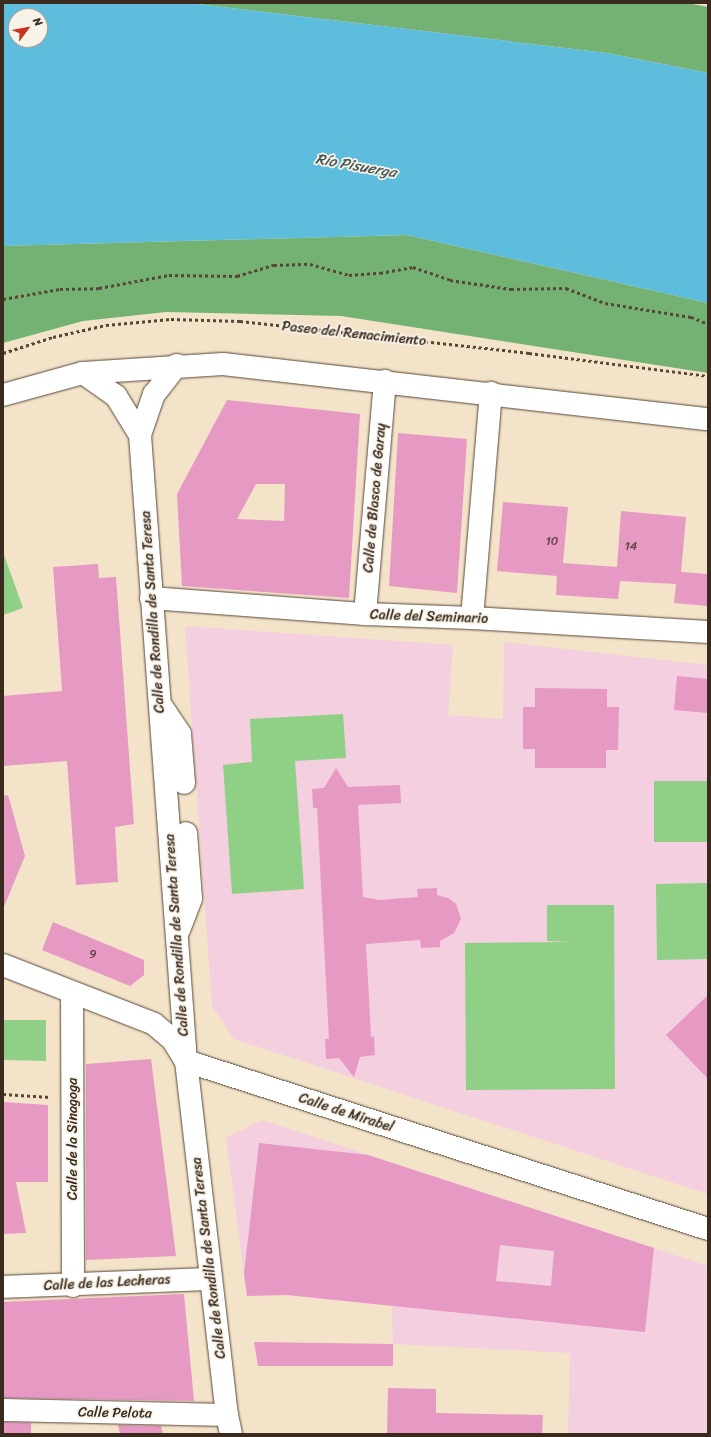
<!DOCTYPE html>
<meta charset="utf-8">
<style>
body{margin:0}
#map{position:relative;width:711px;height:1437px;overflow:hidden;background:#f3e3c9;font-family:Sriracha,sans-serif}
div>[style]{position:absolute}
[style*='--x']{left:calc(var(--x)*1px);top:calc(var(--y)*1px);width:calc(var(--w)*1px);rotate:calc(var(--a)*1deg)}
.built>*{inset:0;background:#f3cfdf}
.green>*{inset:0;background:#8fcf86}
.forest>*{inset:0;background:#73b273}
.water>*{inset:0;background:#5ebcdc}
.building>*{inset:0;background:#e699c3}
.path>*{height:2.5px;margin-top:-1.25px;transform-origin:0;background:repeating-linear-gradient(90deg,#574638 0 3px,transparent 0 6px)}
.roads{filter:drop-shadow(0 0 1px #574638) drop-shadow(0 0 1px #574638)}
.minor>*{height:22px;margin:-11px;padding:0 11px;transform-origin:11px;border-radius:11px;background:#fff}
.major>*{height:22px;margin:-11px;padding:0 11px;transform-origin:11px;border-radius:11px;background:#fff}
span{translate:-50% -50%;white-space:nowrap;text-align:center;line-height:1.15;-webkit-text-stroke:3.5px #f7f3e8;paint-order:stroke}
.number-label{font-size:12px;color:#664647}
.number-label span{-webkit-text-stroke-width:0}
.street-label{font-size:14px;color:#3b2a1e}
.water-label{font-size:15px;color:#465657;font-style:italic}
.frame{position:absolute;inset:0;border:4px solid #3b2a1e;pointer-events:none}
.north{position:absolute;left:8px;top:8px;width:40px;height:40px;box-sizing:border-box;background:#f7f3e8;border:1px solid #aca397;border-radius:50%;rotate:58deg;font-size:11px;font-weight:700;line-height:16px;text-align:center;color:#3b2a1e}
.north::after{content:'';display:block;margin:auto;width:14px;height:18px;background:#c8321e;clip-path:polygon(50% 0,100% 100%,50% 72%,0 100%)}
</style>
<div id="map">
<div class="built">
<i style="clip-path:polygon(185px 626px,453px 645px,448px 715px,503px 719px,504px 642px,708px 665px,708px 1194px,234px 1039px,212px 1006px)"></i>
<i style="clip-path:polygon(262px 1120px,708px 1266px,708px 1434px,568px 1434px,570px 1353px,393px 1344px,392px 1306px,287px 1295px,247px 1296px,226px 1138px)"></i>
</div>
<div class="green">
<i style="clip-path:polygon(3px 552px,23px 608px,3px 615px)"></i>
<i style="clip-path:polygon(343px 714px,346px 758px,295px 761px,304px 889px,232px 894px,223px 765px,252px 762px,250px 719px)"></i>
<i style="clip-path:polygon(654px 781px,708px 781px,708px 842px,654px 842px)"></i>
<i style="clip-path:polygon(708px 883px,708px 959px,657px 960px,656px 884px)"></i>
<i style="clip-path:polygon(547px 905px,614px 905px,615px 1089px,466px 1090px,465px 943px,574px 942px,547px 941px)"></i>
<i style="clip-path:polygon(3px 1020px,46px 1020px,46px 1061px,3px 1060px)"></i>
</div>
<div class="forest">
<i style="clip-path:polygon(190px 3px,687px 3px,708px 7px,708px 73px,607px 53px)"></i>
<i style="clip-path:polygon(407px 235px,708px 303px,708px 373px,341px 316px,166px 312px,83px 321px,3px 343px,3px 246px)"></i>
</div>
<div class="water">
<i style="clip-path:polygon(evenodd,3px 3px,190px 3px,607px 53px,708px 73px,708px 303px,407px 235px,3px 246px,3px 3px,16px 16px,40px 16px,40px 40px,16px 40px,16px 16px)"></i>
</div>
<div class="building">
<i style="clip-path:polygon(evenodd,227px 400px,360px 414px,349px 598px,182px 586px,177px 494px,227px 400px,256px 484px,285px 484px,284px 521px,237px 519px,256px 484px)"></i>
<i style="clip-path:polygon(398px 433px,467px 439px,457px 593px,389px 586px)"></i>
<i style="clip-path:polygon(503px 502px,568px 507px,563px 563px,617px 567px,621px 511px,686px 517px,681px 572px,708px 574px,708px 606px,674px 603px,676px 584px,620px 581px,618px 599px,556px 595px,557px 576px,497px 571px)"></i>
<i style="clip-path:polygon(98px 564px,99px 578px,116px 577px,134px 824px,115px 827px,118px 882px,76px 885px,67px 761px,3px 766px,3px 696px,62px 691px,53px 567px)"></i>
<i style="clip-path:polygon(677px 676px,708px 679px,708px 713px,674px 710px)"></i>
<i style="clip-path:polygon(535px 688px,607px 689px,607px 707px,619px 707px,618px 750px,606px 750px,606px 768px,535px 768px,535px 749px,523px 749px,523px 707px,535px 707px)"></i>
<i style="clip-path:polygon(336px 768px,348px 787px,400px 785px,401px 803px,358px 805px,363px 897px,379px 900px,418px 897px,417px 889px,437px 888px,437px 895px,448px 898px,456px 904px,461px 919px,454px 933px,440px 941px,440px 947px,421px 948px,420px 940px,366px 944px,371px 1037px,374px 1036px,375px 1055px,360px 1057px,354px 1077px,339px 1058px,326px 1059px,325px 1039px,329px 1039px,317px 808px,313px 808px,312px 789px,324px 788px)"></i>
<i style="clip-path:polygon(8px 795px,25px 856px,3px 909px,3px 796px)"></i>
<i style="clip-path:polygon(53px 922px,144px 960px,144px 975px,130px 986px,42px 950px)"></i>
<i style="clip-path:polygon(708px 995px,708px 1079px,666px 1035px)"></i>
<i style="clip-path:polygon(151px 1059px,176px 1256px,86px 1260px,86px 1064px)"></i>
<i style="clip-path:polygon(3px 1102px,48px 1105px,48px 1182px,16px 1182px,26px 1233px,3px 1234px)"></i>
<i style="clip-path:polygon(evenodd,259px 1143px,368px 1155px,654px 1248px,645px 1332px,287px 1295px,247px 1296px,244px 1274px,259px 1143px,500px 1245px,554px 1251px,551px 1286px,496px 1281px,500px 1245px)"></i>
<i style="clip-path:polygon(184px 1294px,194px 1401px,3px 1398px,3px 1302px)"></i>
<i style="clip-path:polygon(254px 1342px,393px 1344px,393px 1366px,258px 1366px)"></i>
<i style="clip-path:polygon(388px 1388px,436px 1389px,436px 1413px,543px 1415px,542px 1434px,387px 1434px)"></i>
<i style="clip-path:polygon(3px 1422px,31px 1423px,31px 1434px,3px 1434px)"></i>
<i style="clip-path:polygon(118px 1425px,161px 1426px,163px 1434px,120px 1434px)"></i>
</div>
<div class="path">
<i style="--x:3;--y:299;--w:58;--a:-10"></i>
<i style="--x:60;--y:289;--w:39;--a:-1"></i>
<i style="--x:99;--y:288;--w:71;--a:-10.5"></i>
<i style="--x:169;--y:275;--w:68;--a:0.8"></i>
<i style="--x:237;--y:276;--w:39;--a:-17"></i>
<i style="--x:274;--y:265;--w:36;--a:-2"></i>
<i style="--x:310;--y:264;--w:41;--a:15.8"></i>
<i style="--x:349;--y:275;--w:31;--a:-4"></i>
<i style="--x:380;--y:273;--w:34;--a:-10"></i>
<i style="--x:413;--y:267;--w:39;--a:19"></i>
<i style="--x:450;--y:280;--w:62;--a:8.4"></i>
<i style="--x:511;--y:289;--w:55;--a:-1"></i>
<i style="--x:566;--y:288;--w:42;--a:21"></i>
<i style="--x:605;--y:303;--w:87;--a:9.2"></i>
<i style="--x:691;--y:317;--w:18;--a:22"></i>
<i style="--x:3;--y:353;--w:52;--a:-17.7"></i>
<i style="--x:53;--y:337;--w:54;--a:-12.8"></i>
<i style="--x:106;--y:325;--w:65;--a:-5.3"></i>
<i style="--x:171;--y:319;--w:69;--a:1.7"></i>
<i style="--x:240;--y:321;--w:291;--a:6.3"></i>
<i style="--x:529;--y:353;--w:180;--a:7.3"></i>
<i style="--x:3;--y:1094;--w:47;--a:3.7"></i>
</div>
<div class="roads">
<div class="minor">
<i style="--x:177;--y:365;--w:37;--a:128"></i>
<i style="--x:154;--y:394;--w:43;--a:108.9"></i>
<i style="--x:140;--y:435;--w:628;--a:85.8"></i>
<i style="--x:186;--y:1061;--w:548;--a:17.84"></i>
<i style="--x:83;--y:373;--w:40;--a:34.9"></i>
<i style="--x:116;--y:396;--w:46;--a:58.4"></i>
<i style="--x:3;--y:395;--w:83;--a:-15.4"></i>
<i style="--x:83;--y:373;--w:140;--a:-3.7"></i>
<i style="--x:223;--y:364;--w:488;--a:6.5"></i>
<i style="--x:151;--y:598;--w:215;--a:4.3"></i>
<i style="--x:365;--y:614;--w:107;--a:2.1"></i>
<i style="--x:472;--y:618;--w:236;--a:3.4"></i>
<i style="--x:365;--y:614;--w:234;--a:-85.1"></i>
<i style="--x:472;--y:618;--w:226;--a:-85.2"></i>
<i style="--x:160;--y:704;--w:36;--a:56"></i>
<i style="--x:180;--y:734;--w:49;--a:85.3"></i>
<i style="--x:179;--y:930;--w:34;--a:-69"></i>
<i style="--x:191;--y:898;--w:65;--a:-94.4"></i>
<i style="--x:72;--y:993;--w:293;--a:89.8"></i>
<i style="--x:3;--y:1287;--w:208;--a:-2.2"></i>
<i style="--x:3;--y:1410;--w:224;--a:1.3"></i>
</div>
<div class="major">
<i style="--x:3;--y:965;--w:162;--a:21.3"></i>
<i style="--x:154;--y:1024;--w:23;--a:40"></i>
<i style="--x:172;--y:1039;--w:26;--a:58"></i>
<i style="--x:186;--y:1061;--w:356;--a:83.4"></i>
<i style="--x:227;--y:1415;--w:19;--a:78"></i>
</div>
</div>
<div class="number-label">
<span style="left:552px;top:542px">10</span>
<span style="left:631px;top:547px">14</span>
<span style="left:93px;top:955px">9</span>
</div>
<div class="street-label">
<span style="left:354px;top:334px;rotate:6deg">Paseo del Renacimiento</span>
<span style="left:375px;top:498px;rotate:-85deg">Calle de Blasco de Garay</span>
<span style="left:153px;top:612px;rotate:-94deg">Calle de Rondilla de Santa Teresa</span>
<span style="left:429px;top:617px;rotate:2deg">Calle del Seminario</span>
<span style="left:177px;top:935px;rotate:-94deg">Calle de Rondilla de Santa Teresa</span>
<span style="left:346px;top:1113px;rotate:18deg">Calle de Mirabel</span>
<span style="left:73px;top:1139px;rotate:-90deg">Calle de la Sinagoga</span>
<span style="left:209px;top:1258px;rotate:-97deg">Calle de Rondilla de Santa Teresa</span>
<span style="left:107px;top:1283px;rotate:-3deg">Calle de las Lecheras</span>
<span style="left:115px;top:1413px;rotate:1deg">Calle Pelota</span>
</div>
<div class="water-label">
<span style="left:356px;top:166px;rotate:10deg">Río Pisuerga</span>
</div>
<div class="frame"></div>
<div class="north">N</div>
</div>
